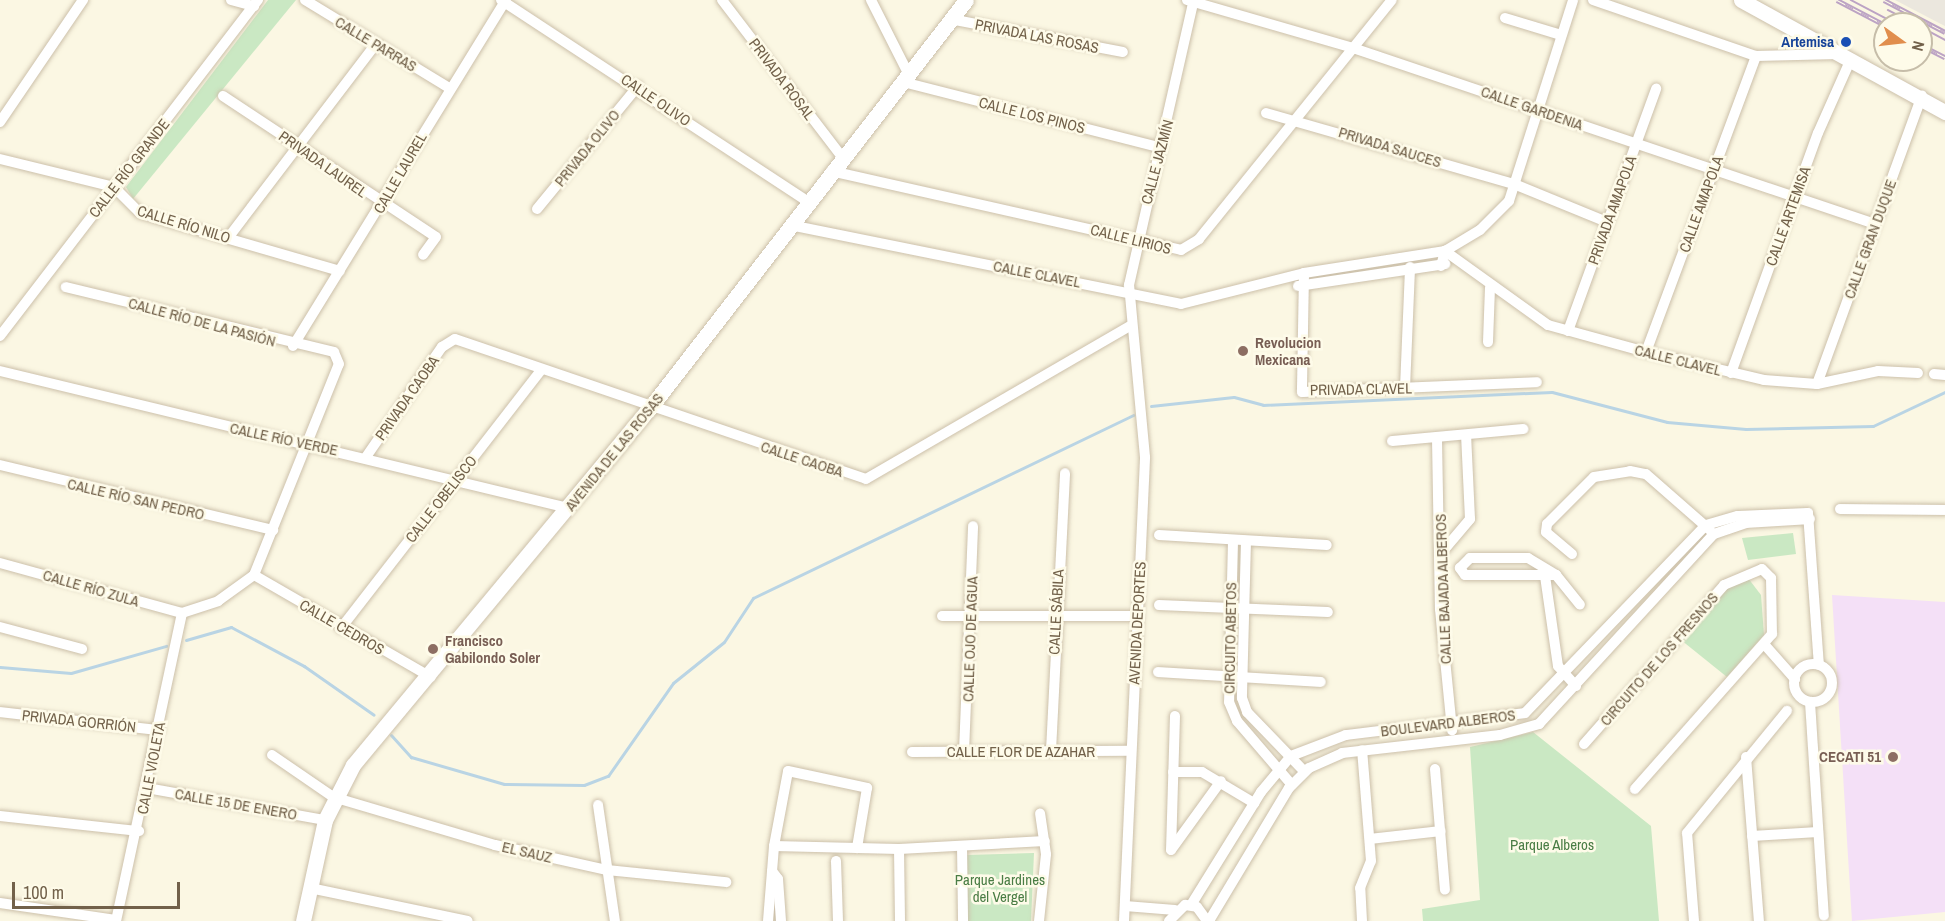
<!DOCTYPE html>
<meta charset="utf-8">
<style>
body{margin:0}
#map{position:relative;width:1945px;height:921px;overflow:hidden;background:#fbf7e3;font-family:"Archivo Narrow",sans-serif}
div>[style]{position:absolute}
[style*='--x']{left:calc(var(--x)*1px);top:calc(var(--y)*1px);width:calc(var(--w)*1px);rotate:calc(var(--a)*1deg)}
.industrial>*{inset:0;background:#ebe7de}
.education>*{inset:0;background:#f4e0f7}
.green>*{inset:0;background:#cae8c3}
.stream>*{height:3px;margin:-1.5px;padding:0 1.5px;transform-origin:1.5px;border-radius:1.5px;background:#b9d4e4}
.roads{filter:drop-shadow(0 0 2px #ccc0aa) drop-shadow(0 0 2px #ccc0aa)}
.street>*{height:10px;margin:-5px;padding:0 5px;transform-origin:5px;border-radius:5px;background:#fff}
.street>.ring{margin:-5px;padding:0;box-sizing:content-box;background:none;border:10px solid #fff;border-radius:50%}
.secondary>*{height:15px;margin:-7.5px;padding:0 7.5px;transform-origin:7.5px;border-radius:7.5px;background:#fff}
.tram>*{height:1.5px;margin:-0.75px;padding:0 0.75px;transform-origin:0.75px;border-radius:0.75px;background:#bca3c4}
.rail>*{height:5px;margin-top:-2.5px;transform-origin:0;background:repeating-linear-gradient(90deg,#fefbe9 0 9px,#bca3c4 0 18px);box-sizing:border-box;border-block:2px solid #bca3c4}
.dots>*{width:16px;height:16px;translate:-50% -50%;box-sizing:border-box;border:3px solid #fefbe9;border-radius:50%}
span{translate:-50% -50%;white-space:nowrap;text-align:center;line-height:1.15;-webkit-text-stroke:5px #fefbe9;paint-order:stroke}
.street-label{font-size:15px;color:#72614a}
.transit-label{font-size:15px;color:#164399;font-weight:700}
.right{translate:-100% -50%;text-align:right}
.education-label{font-size:15px;color:#785e54;font-weight:700}
.left{translate:0 -50%;text-align:left}
.park-label{font-size:15px;color:#4a7d45}
.north{position:absolute;left:1873px;top:12px;width:60px;height:60px;box-sizing:border-box;background:#fefbe9;border:2px solid #c6bda9;border-radius:50%;rotate:105deg;font-size:16px;font-weight:700;line-height:24px;text-align:center;color:#72614a}
.north::after{content:'';display:block;margin:auto;width:21px;height:27px;background:#e18e4d;clip-path:polygon(50% 0,100% 100%,50% 72%,0 100%)}
.scale{position:absolute;left:12px;top:882px;width:168px;height:27px;box-sizing:border-box;border:3px solid #72614a;border-top:0;padding-left:8px;font-size:18px;line-height:21px;white-space:nowrap;color:#72614a;-webkit-text-stroke:4px #fefbe9;paint-order:stroke}
</style>
<div id="map">
<div class="industrial">
<i style="clip-path:polygon(1895px 0,1945px 0,1945px 26px,1939px 23px)"></i>
</div>
<div class="education">
<i style="clip-path:polygon(1832px 595px,1945px 602px,1945px 912px,1852px 921px)"></i>
</div>
<div class="green">
<i style="clip-path:polygon(268px 0,296px 0,133px 199px,126px 187px)"></i>
<i style="clip-path:polygon(1793px 533px,1796px 554px,1748px 560px,1742px 538px)"></i>
<i style="clip-path:polygon(1748px 578px,1761px 595px,1764px 635px,1727px 677px,1681px 640px,1728px 587px)"></i>
<i style="clip-path:polygon(1533px 732px,1651px 826px,1659px 921px,1423px 921px,1422px 909px,1480px 900px,1470px 747px)"></i>
<i style="clip-path:polygon(1034px 853px,1031px 921px,967px 921px,967px 855px)"></i>
</div>
<div class="stream">
<i style="--x:1151;--y:406;--w:83;--a:-6.2"></i>
<i style="--x:1234;--y:397;--w:30;--a:15"></i>
<i style="--x:1263;--y:405;--w:289;--a:-2.6"></i>
<i style="--x:1552;--y:392;--w:119;--a:14.6"></i>
<i style="--x:1667;--y:422;--w:79;--a:5.1"></i>
<i style="--x:1746;--y:429;--w:127;--a:-1.4"></i>
<i style="--x:1873;--y:426;--w:80;--a:-25.3"></i>
<i style="--x:186;--y:640;--w:47;--a:-16.1"></i>
<i style="--x:231;--y:627;--w:83;--a:28.1"></i>
<i style="--x:304;--y:666;--w:85;--a:35"></i>
<i style="--x:0;--y:667;--w:71;--a:4.8"></i>
<i style="--x:71;--y:673;--w:99;--a:-15.9"></i>
<i style="--x:391;--y:735;--w:30;--a:48"></i>
<i style="--x:411;--y:757;--w:97;--a:16.2"></i>
<i style="--x:504;--y:784;--w:80;--a:0.7"></i>
<i style="--x:584;--y:785;--w:26;--a:-21"></i>
<i style="--x:608;--y:776;--w:113;--a:-55"></i>
<i style="--x:673;--y:683;--w:65;--a:-38.8"></i>
<i style="--x:724;--y:642;--w:53;--a:-56.6"></i>
<i style="--x:753;--y:598;--w:422;--a:-25.7"></i>
</div>
<div class="roads">
<div class="street">
<i style="--x:231;--y:0;--w:24;--a:15"></i>
<i style="--x:305;--y:0;--w:169;--a:31.4"></i>
<i style="--x:501;--y:0;--w:367;--a:33.3"></i>
<i style="--x:722;--y:0;--w:198;--a:52.6"></i>
<i style="--x:871;--y:0;--w:84;--a:63.1"></i>
<i style="--x:1187;--y:0;--w:173;--a:16.1"></i>
<i style="--x:1353;--y:48;--w:551;--a:18.63"></i>
<i style="--x:1593;--y:0;--w:172;--a:19"></i>
<i style="--x:1756;--y:56;--w:82;--a:-1.4"></i>
<i style="--x:1505;--y:18;--w:59;--a:16.9"></i>
<i style="--x:950;--y:19;--w:176;--a:10.8"></i>
<i style="--x:903;--y:82;--w:266;--a:14.3"></i>
<i style="--x:223;--y:96;--w:255;--a:33.5"></i>
<i style="--x:436;--y:237;--w:22;--a:126"></i>
<i style="--x:1266;--y:113;--w:258;--a:16"></i>
<i style="--x:1514;--y:184;--w:100;--a:22.2"></i>
<i style="--x:0;--y:122;--w:148;--a:-55.8"></i>
<i style="--x:0;--y:159;--w:117;--a:13.8"></i>
<i style="--x:114;--y:187;--w:37;--a:45"></i>
<i style="--x:140;--y:213;--w:208;--a:16.2"></i>
<i style="--x:831;--y:171;--w:359;--a:12.7"></i>
<i style="--x:1181;--y:250;--w:21;--a:-31"></i>
<i style="--x:1199;--y:239;--w:307;--a:-51.1"></i>
<i style="--x:537;--y:209;--w:159;--a:-50.6"></i>
<i style="--x:790;--y:225;--w:399;--a:11.4"></i>
<i style="--x:1181;--y:304;--w:127;--a:-14.1"></i>
<i style="--x:1304;--y:273;--w:143;--a:-8.9"></i>
<i style="--x:1445;--y:251;--w:127;--a:35.7"></i>
<i style="--x:1548;--y:325;--w:102;--a:15.4"></i>
<i style="--x:1646;--y:352;--w:121;--a:13.3"></i>
<i style="--x:1764;--y:380;--w:53;--a:4.3"></i>
<i style="--x:1817;--y:384;--w:62;--a:-12"></i>
<i style="--x:1878;--y:371;--w:40;--a:2.9"></i>
<i style="--x:228;--y:238;--w:243;--a:-52.7"></i>
<i style="--x:1441;--y:266;--w:16;--a:-75"></i>
<i style="--x:1445;--y:251;--w:41;--a:-31"></i>
<i style="--x:1480;--y:230;--w:41;--a:-45"></i>
<i style="--x:1509;--y:201;--w:211;--a:-72.3"></i>
<i style="--x:1304;--y:273;--w:119;--a:91"></i>
<i style="--x:1302;--y:392;--w:235;--a:-2.4"></i>
<i style="--x:1298;--y:286;--w:149;--a:-8.5"></i>
<i style="--x:1568;--y:331;--w:258;--a:-70"></i>
<i style="--x:0;--y:336;--w:424;--a:-52.5"></i>
<i style="--x:1488;--y:342;--w:54;--a:-87.9"></i>
<i style="--x:293;--y:346;--w:406;--a:-58.4"></i>
<i style="--x:1646;--y:352;--w:316;--a:-69.6"></i>
<i style="--x:0;--y:371;--w:584;--a:13.56"></i>
<i style="--x:1731;--y:373;--w:255;--a:-70.1"></i>
<i style="--x:1818;--y:133;--w:79;--a:-66"></i>
<i style="--x:1934;--y:374;--w:11;--a:5"></i>
<i style="--x:1817;--y:384;--w:307;--a:-70"></i>
<i style="--x:1405;--y:388;--w:121;--a:-87.6"></i>
<i style="--x:1437;--y:439;--w:170;--a:89"></i>
<i style="--x:1440;--y:609;--w:122;--a:84.3"></i>
<i style="--x:1392;--y:441;--w:132;--a:-5.2"></i>
<i style="--x:366;--y:457;--w:134;--a:-55.4"></i>
<i style="--x:442;--y:347;--w:15;--a:-32"></i>
<i style="--x:455;--y:339;--w:434;--a:18.8"></i>
<i style="--x:866;--y:479;--w:307;--a:-30.1"></i>
<i style="--x:0;--y:465;--w:281;--a:13.4"></i>
<i style="--x:1840;--y:509;--w:105;--a:0.5"></i>
<i style="--x:1159;--y:535;--w:168;--a:3.4"></i>
<i style="--x:1233;--y:541;--w:161;--a:91.4"></i>
<i style="--x:1229;--y:702;--w:21;--a:67"></i>
<i style="--x:1237;--y:721;--w:84;--a:49.3"></i>
<i style="--x:1246;--y:541;--w:157;--a:91.5"></i>
<i style="--x:1242;--y:698;--w:15;--a:70"></i>
<i style="--x:1247;--y:712;--w:83;--a:46"></i>
<i style="--x:1443;--y:551;--w:42;--a:-49.8"></i>
<i style="--x:1470;--y:519;--w:84;--a:-92.7"></i>
<i style="--x:1572;--y:554;--w:34;--a:-140"></i>
<i style="--x:1546;--y:532;--w:8;--a:-83"></i>
<i style="--x:1547;--y:524;--w:66;--a:-45"></i>
<i style="--x:1594;--y:477;--w:36;--a:-9"></i>
<i style="--x:1630;--y:471;--w:16;--a:11"></i>
<i style="--x:1646;--y:474;--w:85;--a:41.2"></i>
<i style="--x:0;--y:563;--w:189;--a:15.4"></i>
<i style="--x:182;--y:613;--w:38;--a:-18"></i>
<i style="--x:218;--y:601;--w:44;--a:-35.8"></i>
<i style="--x:254;--y:575;--w:227;--a:-68.1"></i>
<i style="--x:339;--y:364;--w:13;--a:-113"></i>
<i style="--x:334;--y:352;--w:276;--a:-166.4"></i>
<i style="--x:1544;--y:569;--w:98;--a:81.8"></i>
<i style="--x:1558;--y:666;--w:27;--a:48"></i>
<i style="--x:254;--y:575;--w:204;--a:30"></i>
<i style="--x:1556;--y:575;--w:91;--a:180"></i>
<i style="--x:1465;--y:575;--w:9;--a:-126"></i>
<i style="--x:1460;--y:568;--w:14;--a:-45"></i>
<i style="--x:1470;--y:558;--w:58;--a:0"></i>
<i style="--x:1528;--y:558;--w:33;--a:31"></i>
<i style="--x:1556;--y:575;--w:38;--a:51"></i>
<i style="--x:1159;--y:605;--w:169;--a:2.4"></i>
<i style="--x:942;--y:616;--w:196;--a:0"></i>
<i style="--x:0;--y:627;--w:85;--a:15"></i>
<i style="--x:341;--y:628;--w:326;--a:-52.2"></i>
<i style="--x:1764;--y:644;--w:47;--a:48.5"></i>
<i class="ring" style="left:1794px;top:664px;width:28px;height:28px"></i>
<i style="--x:1158;--y:672;--w:163;--a:3.5"></i>
<i style="--x:1810;--y:702;--w:214;--a:86.3"></i>
<i style="--x:0;--y:712;--w:160;--a:6.5"></i>
<i style="--x:1175;--y:716;--w:134;--a:91.7"></i>
<i style="--x:1171;--y:850;--w:85;--a:-54.1"></i>
<i style="--x:1584;--y:744;--w:212;--a:-48.6"></i>
<i style="--x:1724;--y:585;--w:41;--a:-22.8"></i>
<i style="--x:1762;--y:569;--w:13;--a:45"></i>
<i style="--x:1771;--y:578;--w:56;--a:89"></i>
<i style="--x:1772;--y:634;--w:207;--a:131.5"></i>
<i style="--x:1051;--y:751;--w:278;--a:-87.1"></i>
<i style="--x:912;--y:752;--w:219;--a:-0.3"></i>
<i style="--x:964;--y:752;--w:226;--a:-87.7"></i>
<i style="--x:272;--y:755;--w:74;--a:34.5"></i>
<i style="--x:333;--y:797;--w:169;--a:16.5"></i>
<i style="--x:495;--y:845;--w:115;--a:12.6"></i>
<i style="--x:607;--y:870;--w:120;--a:5.8"></i>
<i style="--x:1746;--y:757;--w:165;--a:85.5"></i>
<i style="--x:1435;--y:769;--w:121;--a:85.3"></i>
<i style="--x:1173;--y:772;--w:29;--a:0"></i>
<i style="--x:1202;--y:772;--w:61;--a:30.8"></i>
<i style="--x:147;--y:788;--w:181;--a:10.2"></i>
<i style="--x:598;--y:805;--w:117;--a:81.7"></i>
<i style="--x:0;--y:816;--w:140;--a:6.2"></i>
<i style="--x:1752;--y:836;--w:66;--a:-3.5"></i>
<i style="--x:1370;--y:839;--w:71;--a:-6.4"></i>
<i style="--x:774;--y:846;--w:125;--a:1.4"></i>
<i style="--x:899;--y:849;--w:146;--a:-3.1"></i>
<i style="--x:962;--y:846;--w:75;--a:89.2"></i>
<i style="--x:899;--y:849;--w:72;--a:89.2"></i>
<i style="--x:836;--y:861;--w:60;--a:88.1"></i>
<i style="--x:772;--y:871;--w:10;--a:53"></i>
<i style="--x:778;--y:879;--w:42;--a:85.9"></i>
<i style="--x:310;--y:888;--w:161;--a:11.8"></i>
<i style="--x:0;--y:903;--w:117;--a:8.3"></i>
<i style="--x:1191;--y:905;--w:133;--a:-58.2"></i>
<i style="--x:1261;--y:792;--w:47;--a:-50.2"></i>
<i style="--x:1291;--y:756;--w:59;--a:-20.9"></i>
<i style="--x:1346;--y:735;--w:180;--a:-7"></i>
<i style="--x:1525;--y:713;--w:261;--a:-46.1"></i>
<i style="--x:1706;--y:525;--w:33;--a:-16"></i>
<i style="--x:1738;--y:516;--w:70;--a:-2.5"></i>
<i style="--x:1808;--y:513;--w:152;--a:85.9"></i>
<i style="--x:1125;--y:906;--w:50;--a:4.6"></i>
<i style="--x:116;--y:921;--w:315;--a:-77.9"></i>
<i style="--x:768;--y:921;--w:75;--a:-85.4"></i>
<i style="--x:774;--y:846;--w:76;--a:-79.4"></i>
<i style="--x:788;--y:771;--w:81;--a:12.1"></i>
<i style="--x:867;--y:788;--w:61;--a:99.5"></i>
<i style="--x:1039;--y:921;--w:67;--a:-84"></i>
<i style="--x:1046;--y:854;--w:41;--a:-98.3"></i>
<i style="--x:1124;--y:921;--w:464;--a:-87.4"></i>
<i style="--x:1145;--y:457;--w:173;--a:-95.3"></i>
<i style="--x:1129;--y:285;--w:292;--a:-77.2"></i>
<i style="--x:1169;--y:921;--w:23;--a:-45"></i>
<i style="--x:1185;--y:905;--w:12;--a:9"></i>
<i style="--x:1197;--y:907;--w:17;--a:54"></i>
<i style="--x:1209;--y:921;--w:155;--a:-59"></i>
<i style="--x:1289;--y:788;--w:28;--a:-45"></i>
<i style="--x:1309;--y:768;--w:36;--a:-24"></i>
<i style="--x:1342;--y:753;--w:159;--a:-6.5"></i>
<i style="--x:1500;--y:735;--w:41;--a:-15.8"></i>
<i style="--x:1539;--y:724;--w:258;--a:-47.4"></i>
<i style="--x:1714;--y:534;--w:34;--a:-19"></i>
<i style="--x:1746;--y:523;--w:64;--a:-3.6"></i>
<i style="--x:1362;--y:921;--w:33;--a:-93"></i>
<i style="--x:1360;--y:888;--w:29;--a:-68"></i>
<i style="--x:1371;--y:861;--w:111;--a:-94.6"></i>
<i style="--x:1694;--y:921;--w:88;--a:-94.5"></i>
<i style="--x:1687;--y:833;--w:158;--a:-50.7"></i>
</div>
<div class="secondary">
<i style="--x:1741;--y:0;--w:233;--a:28.8"></i>
<i style="--x:303;--y:921;--w:103;--a:-77.7"></i>
<i style="--x:325;--y:820;--w:62;--a:-63"></i>
<i style="--x:353;--y:765;--w:463;--a:-50.3"></i>
<i style="--x:649;--y:409;--w:517;--a:-52.22"></i>
</div>
</div>
<div class="tram">
<i style="--x:1851;--y:0;--w:52;--a:27.6"></i>
<i style="--x:1888;--y:10;--w:30;--a:27"></i>
<i style="--x:1921;--y:27;--w:27;--a:28"></i>
</div>
<div class="rail">
<i style="--x:1837;--y:0;--w:54;--a:27.5"></i>
<i style="--x:1884;--y:0;--w:69;--a:27.7"></i>
<i style="--x:1921;--y:45;--w:27;--a:27"></i>
</div>
<div class="dots">
<i style="left:1846px;top:42px;background:#1a4fb4"></i>
<i style="left:1243px;top:351px;background:#8d6e63"></i>
<i style="left:433px;top:649px;background:#8d6e63"></i>
<i style="left:1893px;top:757px;background:#8d6e63"></i>
</div>
<div class="street-label">
<span style="left:1037px;top:36px;rotate:11deg">PRIVADA LAS ROSAS</span>
<span style="left:376px;top:44px;rotate:31deg">CALLE PARRAS</span>
<span style="left:782px;top:79px;rotate:53deg">PRIVADA ROSAL</span>
<span style="left:656px;top:100px;rotate:34deg">CALLE OLIVO</span>
<span style="left:1532px;top:108px;rotate:19deg">CALLE GARDENIA</span>
<span style="left:1032px;top:115px;rotate:14deg">CALLE LOS PINOS</span>
<span style="left:1390px;top:147px;rotate:17deg">PRIVADA SAUCES</span>
<span style="left:587px;top:148px;rotate:-51deg">PRIVADA OLIVO</span>
<span style="left:1157px;top:162px;rotate:-75deg">CALLE JAZMÍN</span>
<span style="left:323px;top:164px;rotate:35deg">PRIVADA LAUREL</span>
<span style="left:129px;top:168px;rotate:-52deg">CALLE RÍO GRANDE</span>
<span style="left:400px;top:173px;rotate:-60deg">CALLE LAUREL</span>
<span style="left:1701px;top:204px;rotate:-70deg">CALLE AMAPOLA</span>
<span style="left:1612px;top:210px;rotate:-70deg">PRIVADA AMAPOLA</span>
<span style="left:1788px;top:216px;rotate:-70deg">CALLE ARTEMISA</span>
<span style="left:184px;top:224px;rotate:17deg">CALLE RÍO NILO</span>
<span style="left:1131px;top:239px;rotate:14deg">CALLE LIRIOS</span>
<span style="left:1870px;top:239px;rotate:-70deg">CALLE GRAN DUQUE</span>
<span style="left:1037px;top:274px;rotate:11deg">CALLE CLAVEL</span>
<span style="left:202px;top:322px;rotate:15deg">CALLE RÍO DE LA PASIÓN</span>
<span style="left:1678px;top:360px;rotate:14deg">CALLE CLAVEL</span>
<span style="left:1361px;top:389px;rotate:-1deg">PRIVADA CLAVEL</span>
<span style="left:407px;top:398px;rotate:-55deg">PRIVADA CAOBA</span>
<span style="left:284px;top:439px;rotate:12deg">CALLE RÍO VERDE</span>
<span style="left:614px;top:452px;rotate:-51deg">AVENIDA DE LAS ROSAS</span>
<span style="left:802px;top:459px;rotate:18deg">CALLE CAOBA</span>
<span style="left:136px;top:499px;rotate:13deg">CALLE RÍO SAN PEDRO</span>
<span style="left:441px;top:499px;rotate:-52deg">CALLE OBELISCO</span>
<span style="left:91px;top:588px;rotate:16deg">CALLE RÍO ZULA</span>
<span style="left:1443px;top:589px;rotate:-92deg">CALLE BAJADA ALBEROS</span>
<span style="left:1056px;top:612px;rotate:-87deg">CALLE SÁBILA</span>
<span style="left:1137px;top:623px;rotate:-87deg">AVENIDA DEPORTES</span>
<span style="left:342px;top:627px;rotate:30deg">CALLE CEDROS</span>
<span style="left:1230px;top:638px;rotate:-89deg">CIRCUITO ABETOS</span>
<span style="left:970px;top:639px;rotate:-88deg">CALLE OJO DE AGUA</span>
<span style="left:1659px;top:659px;rotate:-49deg">CIRCUITO DE LOS FRESNOS</span>
<span style="left:79px;top:721px;rotate:6deg">PRIVADA GORRIÓN</span>
<span style="left:1448px;top:723px;rotate:-7deg">BOULEVARD ALBEROS</span>
<span style="left:1021px;top:752px">CALLE FLOR DE AZAHAR</span>
<span style="left:151px;top:768px;rotate:-79deg">CALLE VIOLETA</span>
<span style="left:236px;top:804px;rotate:10deg">CALLE 15 DE ENERO</span>
<span style="left:527px;top:852px;rotate:13deg">EL SAUZ</span>
</div>
<div class="transit-label">
<span class="right" style="left:1834px;top:42px">Artemisa</span>
</div>
<div class="education-label">
<span class="left" style="left:1255px;top:351px">Revolucion<br>Mexicana</span>
<span class="left" style="left:445px;top:649px">Francisco<br>Gabilondo Soler</span>
<span class="right" style="left:1881px;top:757px">CECATI 51</span>
</div>
<div class="park-label">
<span style="left:1552px;top:845px">Parque Alberos</span>
<span style="left:1000px;top:888px">Parque Jardines<br>del Vergel</span>
</div>
<div class="north">N</div>
<div class="scale">100 m</div>
</div>
